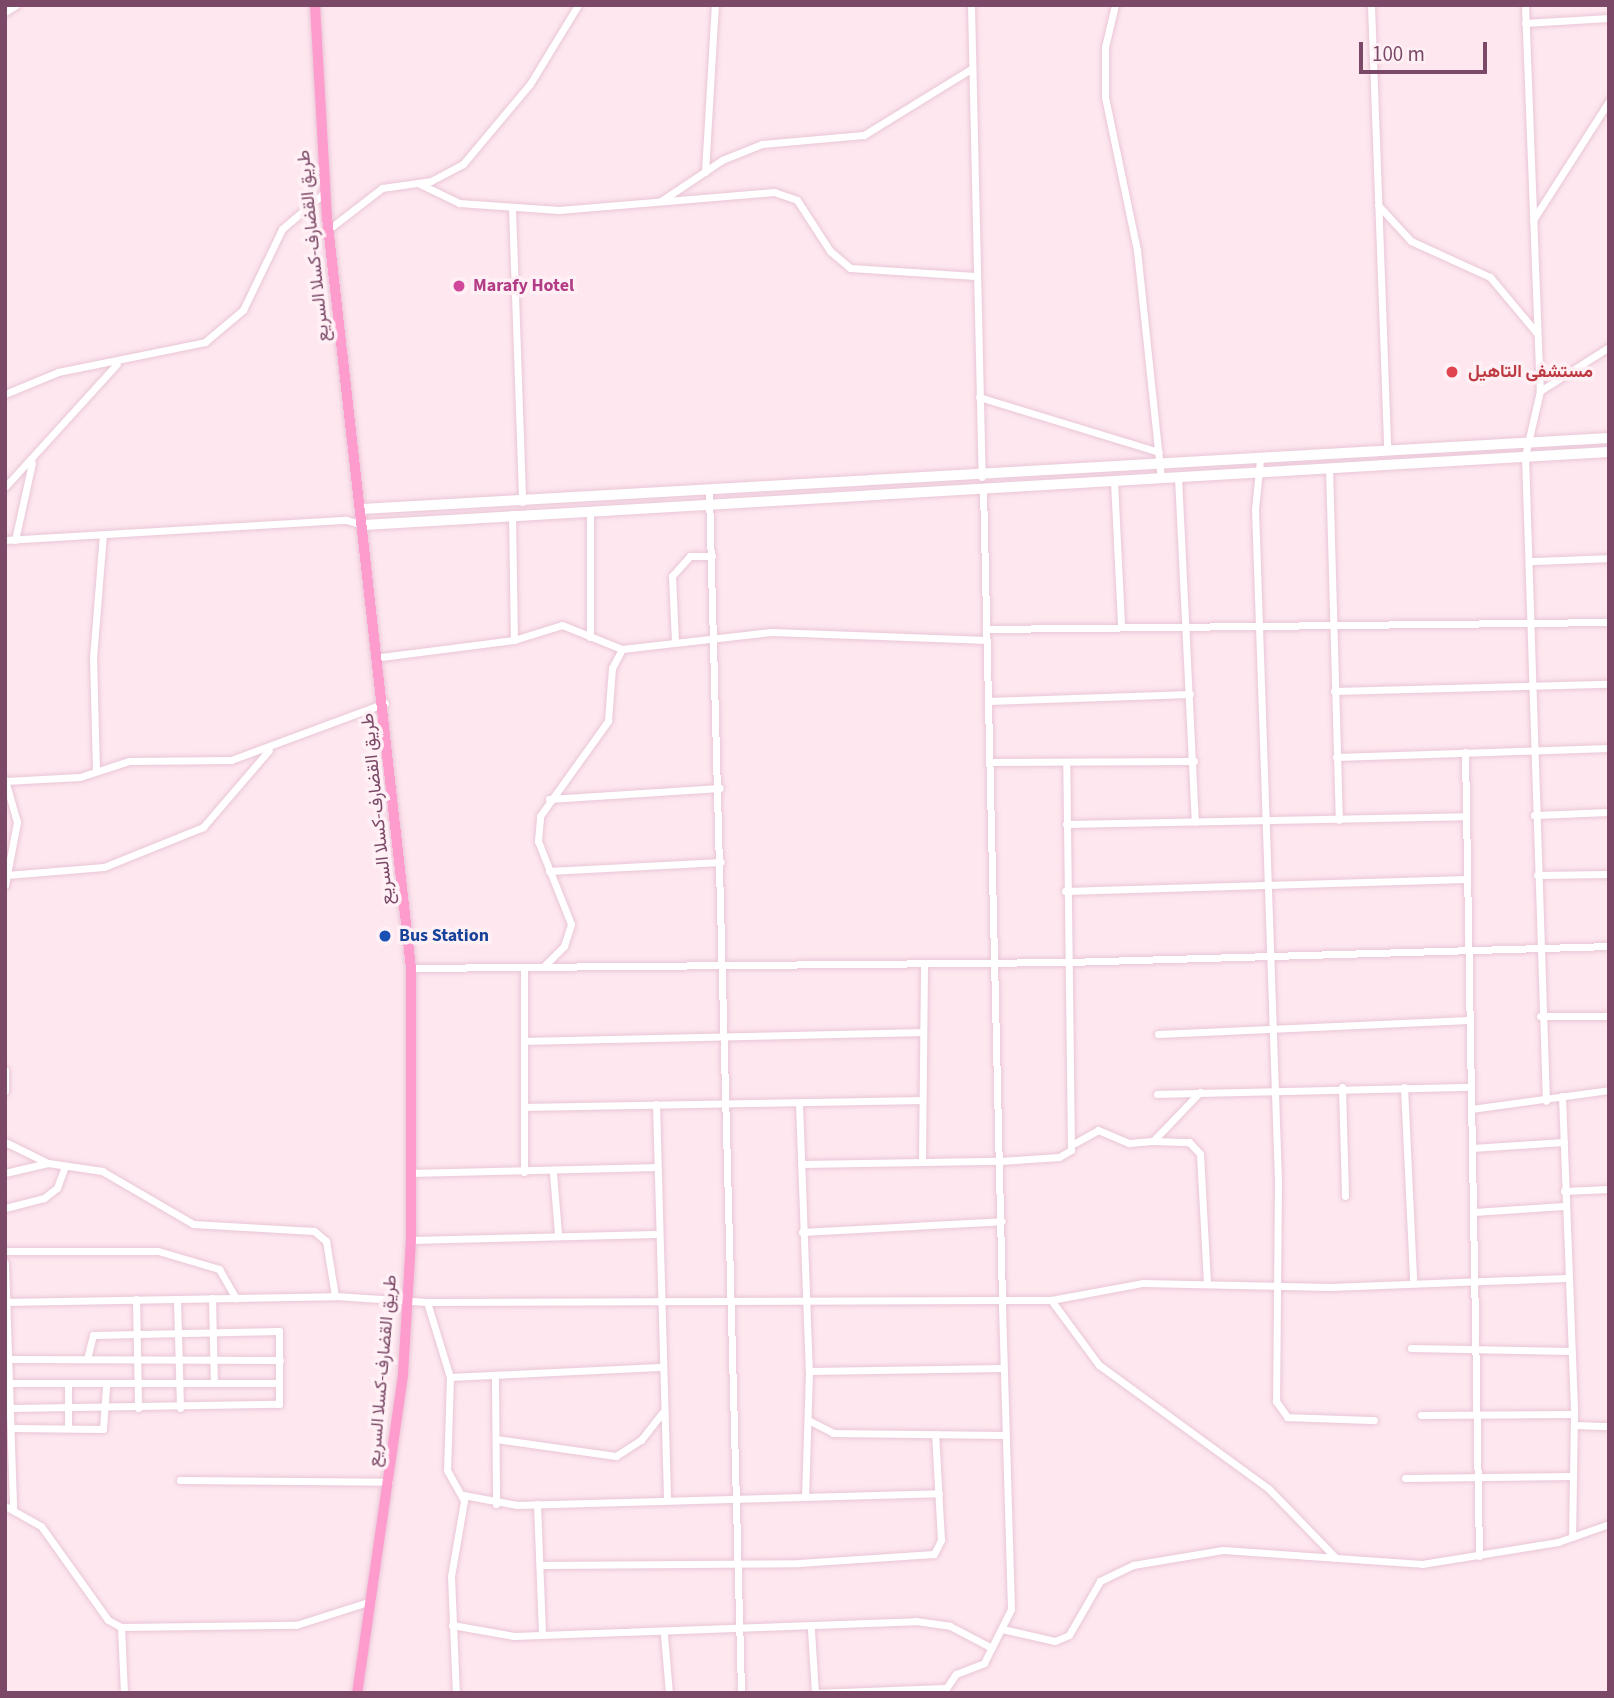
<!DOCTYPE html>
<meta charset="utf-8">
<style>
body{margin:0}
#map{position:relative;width:1614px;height:1698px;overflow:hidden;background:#fee7ef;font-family:"Source Sans 3",Vazirmatn,sans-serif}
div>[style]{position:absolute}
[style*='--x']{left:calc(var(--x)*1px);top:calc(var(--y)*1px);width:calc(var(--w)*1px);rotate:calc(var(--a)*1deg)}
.roads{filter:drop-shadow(0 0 2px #e9c6d7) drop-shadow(0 0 2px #e9c6d7)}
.minor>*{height:7px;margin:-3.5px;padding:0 3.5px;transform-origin:3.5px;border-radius:3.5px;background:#fff}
.secondary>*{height:10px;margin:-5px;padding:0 5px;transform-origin:5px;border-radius:5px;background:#fff}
.trunk>*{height:10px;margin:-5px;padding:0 5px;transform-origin:5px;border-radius:5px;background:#fe9cce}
.dots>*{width:19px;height:19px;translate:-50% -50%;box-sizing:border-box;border:4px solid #fff0f5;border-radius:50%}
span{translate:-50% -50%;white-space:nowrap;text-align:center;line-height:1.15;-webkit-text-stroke:7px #fff0f5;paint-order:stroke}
.street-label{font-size:18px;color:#7b4967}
.hotel-label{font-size:18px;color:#b23c85;font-weight:700}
.left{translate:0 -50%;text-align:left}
.health-label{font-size:18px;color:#be3a42;font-weight:700}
.transit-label{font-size:18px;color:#164399;font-weight:700}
.frame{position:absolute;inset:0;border:7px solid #7b4967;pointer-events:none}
.scale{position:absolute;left:1359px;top:42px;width:128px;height:32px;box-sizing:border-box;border:4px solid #7b4967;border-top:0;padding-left:9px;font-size:21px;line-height:24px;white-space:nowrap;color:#7b4967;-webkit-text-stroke:5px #fff0f5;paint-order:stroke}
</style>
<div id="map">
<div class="roads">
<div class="minor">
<i style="--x:971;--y:5;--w:472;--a:88.7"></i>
<i style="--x:1115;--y:5;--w:43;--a:103.4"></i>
<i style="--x:1105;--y:47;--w:50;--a:90"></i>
<i style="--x:1105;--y:97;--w:156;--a:78.2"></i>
<i style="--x:1137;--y:250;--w:229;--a:84"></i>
<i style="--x:1371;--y:5;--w:446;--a:87.9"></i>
<i style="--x:1525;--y:5;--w:386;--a:87.8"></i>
<i style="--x:1540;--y:391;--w:67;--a:103"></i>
<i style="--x:1525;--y:456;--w:645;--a:88.14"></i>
<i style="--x:5;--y:12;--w:13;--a:-32"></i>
<i style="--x:1525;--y:23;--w:84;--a:-3.4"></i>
<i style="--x:705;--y:172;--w:167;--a:-86.6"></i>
<i style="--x:418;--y:183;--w:46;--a:26"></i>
<i style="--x:459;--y:203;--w:100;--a:4"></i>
<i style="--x:559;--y:210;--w:216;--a:-4.8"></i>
<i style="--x:774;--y:192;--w:24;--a:19"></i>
<i style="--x:797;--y:200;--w:61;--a:57.1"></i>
<i style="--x:830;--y:251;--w:26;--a:40"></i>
<i style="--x:850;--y:268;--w:125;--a:3.7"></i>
<i style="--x:661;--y:201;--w:73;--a:-33.9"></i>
<i style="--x:722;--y:160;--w:43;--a:-21.8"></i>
<i style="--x:762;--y:144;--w:102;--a:-5"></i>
<i style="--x:864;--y:135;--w:126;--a:-31.7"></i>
<i style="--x:1378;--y:205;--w:49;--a:47.5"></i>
<i style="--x:1411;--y:241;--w:87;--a:24.5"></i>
<i style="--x:1490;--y:277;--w:72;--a:50.1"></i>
<i style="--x:512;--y:209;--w:293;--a:88"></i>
<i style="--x:1533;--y:220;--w:141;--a:-57.4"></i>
<i style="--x:329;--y:229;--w:67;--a:-37.7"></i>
<i style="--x:382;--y:188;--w:49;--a:-8.1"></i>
<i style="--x:431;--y:181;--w:36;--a:-28"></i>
<i style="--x:463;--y:164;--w:104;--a:-50.1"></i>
<i style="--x:530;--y:84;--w:92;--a:-58.7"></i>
<i style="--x:1540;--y:391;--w:82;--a:-32.5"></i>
<i style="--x:5;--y:394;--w:57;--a:-22.5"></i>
<i style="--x:58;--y:372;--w:150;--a:-11.5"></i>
<i style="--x:205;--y:342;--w:50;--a:-40.1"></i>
<i style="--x:243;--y:310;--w:90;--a:-64.3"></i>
<i style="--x:282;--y:229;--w:57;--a:-40.7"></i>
<i style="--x:979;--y:397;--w:188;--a:17"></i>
<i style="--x:1260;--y:460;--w:49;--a:95.8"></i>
<i style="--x:1255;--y:509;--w:672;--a:88.04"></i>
<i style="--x:1278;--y:1181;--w:220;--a:90.5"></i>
<i style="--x:1276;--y:1401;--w:19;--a:55"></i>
<i style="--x:1287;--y:1417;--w:87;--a:2"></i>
<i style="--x:1329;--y:467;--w:353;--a:88.4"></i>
<i style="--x:1178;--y:477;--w:345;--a:87.2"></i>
<i style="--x:1114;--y:481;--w:145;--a:87.2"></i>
<i style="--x:5;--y:487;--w:166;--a:-47.7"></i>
<i style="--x:709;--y:493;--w:1200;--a:88.47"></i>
<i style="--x:590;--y:511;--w:126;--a:90"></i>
<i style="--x:512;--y:514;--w:126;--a:89.1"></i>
<i style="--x:5;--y:540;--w:342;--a:-3.4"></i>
<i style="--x:346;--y:520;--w:19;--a:16"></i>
<i style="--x:15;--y:540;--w:79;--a:-77.6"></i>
<i style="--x:1532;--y:561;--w:77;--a:-2.2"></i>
<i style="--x:986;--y:629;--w:623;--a:-0.64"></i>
<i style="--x:675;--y:642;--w:66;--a:-92.6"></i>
<i style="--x:672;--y:576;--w:27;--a:-48"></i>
<i style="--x:690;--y:556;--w:22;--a:0"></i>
<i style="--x:381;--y:657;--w:134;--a:-7.3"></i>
<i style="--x:514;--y:640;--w:50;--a:-17.4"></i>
<i style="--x:562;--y:625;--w:65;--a:21.8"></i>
<i style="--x:622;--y:649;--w:150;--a:-6.5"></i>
<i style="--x:771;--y:632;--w:216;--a:2.1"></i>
<i style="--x:1334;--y:691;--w:275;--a:-1.5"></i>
<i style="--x:988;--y:701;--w:202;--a:-2"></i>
<i style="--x:1465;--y:752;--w:804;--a:89"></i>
<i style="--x:1336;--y:757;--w:273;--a:-1.9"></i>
<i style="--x:990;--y:762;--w:204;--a:-0.3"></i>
<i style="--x:96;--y:771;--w:113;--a:-91.5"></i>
<i style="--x:93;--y:658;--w:123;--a:-85.4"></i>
<i style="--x:5;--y:781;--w:75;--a:-3.1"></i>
<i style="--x:80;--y:777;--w:52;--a:-18.1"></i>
<i style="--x:129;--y:761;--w:102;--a:-0.6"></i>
<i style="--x:231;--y:760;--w:164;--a:-20.3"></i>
<i style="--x:549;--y:799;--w:171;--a:-3.7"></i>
<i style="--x:1534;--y:815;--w:75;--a:-2.3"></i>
<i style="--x:1066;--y:824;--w:399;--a:-1.1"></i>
<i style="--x:549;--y:871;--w:172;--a:-3"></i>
<i style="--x:7;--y:875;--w:97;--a:-4.7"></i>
<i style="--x:104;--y:867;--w:107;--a:-22"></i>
<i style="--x:203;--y:827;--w:101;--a:-49.4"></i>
<i style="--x:1537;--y:875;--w:72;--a:-0.8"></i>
<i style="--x:5;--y:885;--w:64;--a:-79.2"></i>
<i style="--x:17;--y:822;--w:44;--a:-105.9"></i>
<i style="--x:1065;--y:891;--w:401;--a:-1.7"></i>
<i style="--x:545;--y:965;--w:27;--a:-45"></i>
<i style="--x:564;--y:946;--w:23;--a:-72"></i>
<i style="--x:571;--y:924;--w:89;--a:-111.7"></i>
<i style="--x:538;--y:841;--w:25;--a:-85"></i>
<i style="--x:540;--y:816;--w:117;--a:-54.4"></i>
<i style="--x:608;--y:721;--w:53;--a:-85.7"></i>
<i style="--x:612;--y:668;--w:21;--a:-62"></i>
<i style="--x:411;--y:968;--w:657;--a:-0.52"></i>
<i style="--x:1068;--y:962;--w:541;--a:-1.69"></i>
<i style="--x:524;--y:968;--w:204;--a:90"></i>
<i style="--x:1540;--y:1016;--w:69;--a:0"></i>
<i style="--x:1158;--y:1034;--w:311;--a:-2.6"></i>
<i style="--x:524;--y:1041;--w:398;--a:-1.3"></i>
<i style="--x:5;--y:1070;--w:21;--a:90"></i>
<i style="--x:1342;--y:1087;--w:109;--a:88.4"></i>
<i style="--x:1404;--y:1087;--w:192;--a:87.3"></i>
<i style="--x:1157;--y:1094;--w:313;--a:-1.3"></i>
<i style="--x:1562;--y:1096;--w:318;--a:87.8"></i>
<i style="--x:1574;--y:1414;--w:123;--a:90.9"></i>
<i style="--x:799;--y:1103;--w:268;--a:87.9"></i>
<i style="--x:809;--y:1371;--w:124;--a:91.8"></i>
<i style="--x:656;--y:1104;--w:396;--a:88.4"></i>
<i style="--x:524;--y:1107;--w:398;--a:-1"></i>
<i style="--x:1471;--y:1109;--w:139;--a:-7.8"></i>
<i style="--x:1153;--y:1141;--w:36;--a:2"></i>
<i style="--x:1189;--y:1142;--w:16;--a:47"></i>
<i style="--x:1200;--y:1154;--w:129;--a:86.9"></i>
<i style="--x:5;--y:1142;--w:48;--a:26"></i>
<i style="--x:48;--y:1163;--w:55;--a:8.4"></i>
<i style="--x:102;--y:1171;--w:105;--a:30.2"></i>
<i style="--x:193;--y:1224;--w:121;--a:3.3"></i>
<i style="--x:314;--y:1231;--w:16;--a:40"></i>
<i style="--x:326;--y:1241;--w:56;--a:80.7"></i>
<i style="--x:1075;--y:1143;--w:26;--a:-29"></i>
<i style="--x:1098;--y:1130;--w:34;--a:23"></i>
<i style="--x:1129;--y:1143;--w:24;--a:-5"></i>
<i style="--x:1153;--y:1141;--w:68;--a:-46.2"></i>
<i style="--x:1472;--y:1148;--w:92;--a:-3.7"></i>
<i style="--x:922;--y:1160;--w:196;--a:-89.4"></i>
<i style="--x:801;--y:1164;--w:199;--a:-0.9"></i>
<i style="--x:1000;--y:1161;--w:59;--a:-3.9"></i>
<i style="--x:1059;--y:1157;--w:14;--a:-30"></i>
<i style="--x:1071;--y:1150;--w:387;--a:-90.7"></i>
<i style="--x:5;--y:1173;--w:44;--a:-13.1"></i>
<i style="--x:413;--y:1173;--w:242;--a:-1.4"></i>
<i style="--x:553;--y:1173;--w:61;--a:85.3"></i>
<i style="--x:1564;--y:1191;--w:45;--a:-2.5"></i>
<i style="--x:5;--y:1208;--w:40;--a:-14.4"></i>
<i style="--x:44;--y:1198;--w:16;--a:-38"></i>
<i style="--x:57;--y:1188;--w:23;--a:-70"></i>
<i style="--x:1474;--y:1212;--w:90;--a:-3.8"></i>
<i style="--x:802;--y:1232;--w:200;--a:-3.1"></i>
<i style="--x:411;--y:1240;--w:244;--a:-1.4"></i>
<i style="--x:5;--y:1251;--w:153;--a:0"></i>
<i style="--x:158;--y:1251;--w:64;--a:16.4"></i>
<i style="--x:219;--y:1269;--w:34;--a:60"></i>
<i style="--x:5;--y:1263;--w:246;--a:88.1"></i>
<i style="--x:212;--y:1298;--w:85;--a:88.7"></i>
<i style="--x:136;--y:1299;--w:109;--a:88.9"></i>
<i style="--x:177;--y:1299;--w:109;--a:88.4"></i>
<i style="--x:1051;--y:1300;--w:81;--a:53.6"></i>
<i style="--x:1099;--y:1365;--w:210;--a:36.1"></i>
<i style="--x:1269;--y:1489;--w:95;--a:45.9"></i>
<i style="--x:5;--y:1302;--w:330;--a:-1"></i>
<i style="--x:335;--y:1296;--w:92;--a:3.7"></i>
<i style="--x:427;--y:1302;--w:575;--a:-0.2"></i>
<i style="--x:1002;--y:1300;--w:811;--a:-91.34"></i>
<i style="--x:427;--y:1302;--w:78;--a:73"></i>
<i style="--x:450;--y:1377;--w:93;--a:91.8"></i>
<i style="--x:447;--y:1470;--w:35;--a:61"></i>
<i style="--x:464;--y:1501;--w:76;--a:99.8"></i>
<i style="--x:451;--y:1576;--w:117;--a:87.6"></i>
<i style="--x:1411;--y:1348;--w:160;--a:1.1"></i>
<i style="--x:9;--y:1359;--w:271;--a:0.2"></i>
<i style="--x:809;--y:1371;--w:192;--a:-0.9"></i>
<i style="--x:450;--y:1377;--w:210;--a:-2.7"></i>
<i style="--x:495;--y:1380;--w:124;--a:89.5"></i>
<i style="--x:10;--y:1383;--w:269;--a:0"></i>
<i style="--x:11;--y:1408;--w:268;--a:-0.9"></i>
<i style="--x:279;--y:1404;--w:73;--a:-90"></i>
<i style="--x:279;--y:1331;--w:186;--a:178.8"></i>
<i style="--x:93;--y:1335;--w:25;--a:104"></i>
<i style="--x:1421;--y:1415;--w:153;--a:-0.4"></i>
<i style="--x:808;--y:1420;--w:28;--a:27"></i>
<i style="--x:833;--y:1433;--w:169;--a:0.7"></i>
<i style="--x:1574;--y:1425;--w:35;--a:2"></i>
<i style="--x:11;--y:1428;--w:92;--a:0.6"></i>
<i style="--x:103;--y:1429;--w:42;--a:-85.9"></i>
<i style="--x:68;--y:1428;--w:42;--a:-90"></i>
<i style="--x:496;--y:1439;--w:121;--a:8.1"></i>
<i style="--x:616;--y:1456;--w:30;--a:-33"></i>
<i style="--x:641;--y:1440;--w:34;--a:-52"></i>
<i style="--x:1405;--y:1478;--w:168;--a:-0.7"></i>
<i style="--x:180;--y:1480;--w:209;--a:0.5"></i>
<i style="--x:463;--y:1495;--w:55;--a:10.5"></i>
<i style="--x:517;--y:1505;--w:422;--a:-1.6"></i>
<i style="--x:537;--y:1504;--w:131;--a:87.8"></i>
<i style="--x:5;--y:1506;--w:41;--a:29.1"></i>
<i style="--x:41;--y:1526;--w:115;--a:54.5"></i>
<i style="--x:108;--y:1620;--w:15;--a:28"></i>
<i style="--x:121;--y:1627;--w:175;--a:-0.7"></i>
<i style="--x:296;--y:1625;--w:79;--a:-17.7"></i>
<i style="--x:540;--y:1565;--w:259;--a:-0.4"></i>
<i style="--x:799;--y:1563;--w:135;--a:-3.8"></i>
<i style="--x:934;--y:1554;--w:16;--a:-63"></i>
<i style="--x:941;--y:1540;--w:106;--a:-93.2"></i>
<i style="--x:452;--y:1625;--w:63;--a:10.1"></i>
<i style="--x:514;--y:1636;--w:402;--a:-2.1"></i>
<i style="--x:916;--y:1621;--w:34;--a:8"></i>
<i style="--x:950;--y:1626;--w:47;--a:27.6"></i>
<i style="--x:121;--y:1627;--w:66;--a:87.4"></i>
<i style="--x:1002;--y:1629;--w:54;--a:12.8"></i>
<i style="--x:1055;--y:1641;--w:15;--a:-23"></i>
<i style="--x:1069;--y:1635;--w:62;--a:-60.1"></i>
<i style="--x:1100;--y:1581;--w:37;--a:-26"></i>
<i style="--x:1133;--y:1565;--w:91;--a:-9.5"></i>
<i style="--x:1223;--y:1550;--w:199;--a:4"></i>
<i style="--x:1422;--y:1564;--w:138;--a:-9.2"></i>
<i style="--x:1558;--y:1542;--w:54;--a:-19.4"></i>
<i style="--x:811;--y:1630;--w:63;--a:86.4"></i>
<i style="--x:664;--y:1635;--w:58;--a:85.1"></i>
<i style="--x:815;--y:1693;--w:130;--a:-2.2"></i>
<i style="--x:943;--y:1693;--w:23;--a:-56"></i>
<i style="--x:956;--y:1674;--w:30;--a:-21"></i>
<i style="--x:984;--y:1663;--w:60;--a:-63.4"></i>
<i style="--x:1011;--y:1609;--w:309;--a:-91.7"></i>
<i style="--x:1002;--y:1300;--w:49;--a:0"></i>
<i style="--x:1051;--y:1300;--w:94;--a:-10.5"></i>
<i style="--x:1143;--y:1283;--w:187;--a:1.2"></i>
<i style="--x:1330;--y:1287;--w:236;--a:-2.2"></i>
</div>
<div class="secondary">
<i style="--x:362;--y:509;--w:1249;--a:-3.26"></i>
<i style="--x:364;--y:525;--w:1247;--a:-3.36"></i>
</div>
<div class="trunk">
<i style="--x:315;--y:5;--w:212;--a:86.8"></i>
<i style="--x:327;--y:217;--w:756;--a:83.62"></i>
<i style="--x:411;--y:968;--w:272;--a:90"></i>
<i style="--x:411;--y:1240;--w:135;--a:93.4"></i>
<i style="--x:403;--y:1375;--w:321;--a:98.2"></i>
</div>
</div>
<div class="dots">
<i style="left:459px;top:286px;background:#d1479c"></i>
<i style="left:1452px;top:372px;background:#e0444e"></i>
<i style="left:385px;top:936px;background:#1a4fb4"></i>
</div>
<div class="street-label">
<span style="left:314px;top:246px;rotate:-96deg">طريق القضارف-كسلا السريع</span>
<span style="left:378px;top:809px;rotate:-96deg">طريق القضارف-كسلا السريع</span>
<span style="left:383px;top:1371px;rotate:-85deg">طريق القضارف-كسلا السريع</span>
</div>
<div class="hotel-label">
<span class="left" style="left:473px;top:286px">Marafy Hotel</span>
</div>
<div class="health-label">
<span class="left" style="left:1468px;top:372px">مستشفى التاهيل</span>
</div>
<div class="transit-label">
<span class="left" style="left:399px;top:936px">Bus Station</span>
</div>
<div class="frame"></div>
<div class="scale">100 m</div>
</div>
